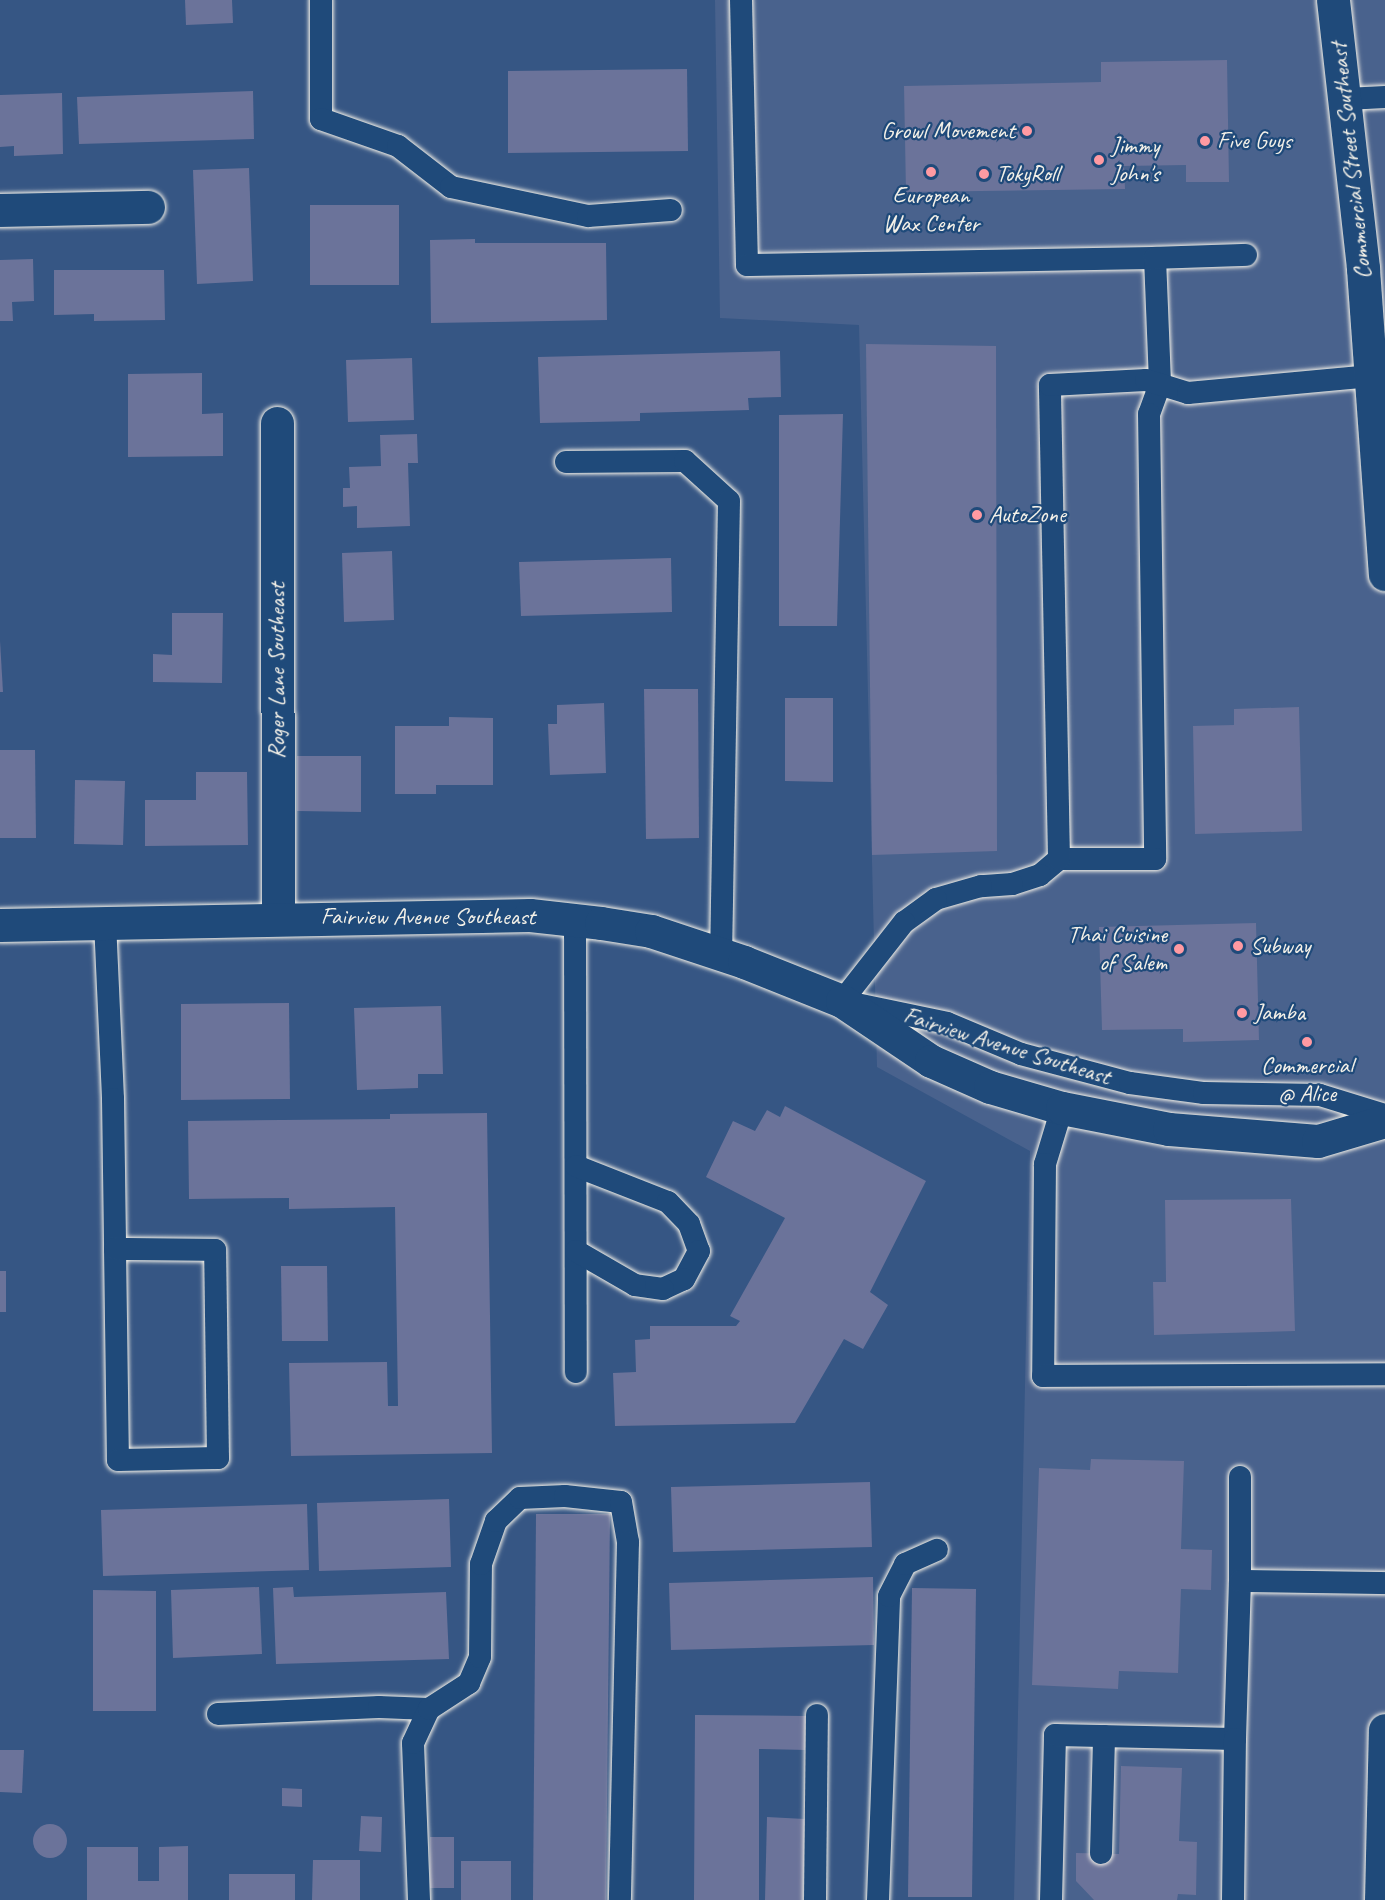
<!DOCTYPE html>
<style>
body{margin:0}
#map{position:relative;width:1385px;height:1900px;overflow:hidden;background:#365684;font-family:Caveat,sans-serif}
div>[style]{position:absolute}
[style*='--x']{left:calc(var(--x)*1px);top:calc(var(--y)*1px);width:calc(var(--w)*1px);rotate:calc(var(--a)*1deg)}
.built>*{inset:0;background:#49628d}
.building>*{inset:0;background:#6b739a}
.round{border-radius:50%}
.roads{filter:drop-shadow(0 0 2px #f4f1e8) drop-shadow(0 0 2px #f4f1e8)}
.service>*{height:22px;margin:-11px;padding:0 11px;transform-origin:11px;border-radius:11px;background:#1f4a7a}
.minor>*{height:33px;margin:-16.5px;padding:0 16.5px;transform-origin:16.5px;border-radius:16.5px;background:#1f4a7a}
.secondary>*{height:33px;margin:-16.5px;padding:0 16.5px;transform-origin:16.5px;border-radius:16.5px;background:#1f4a7a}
.primary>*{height:33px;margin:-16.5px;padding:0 16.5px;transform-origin:16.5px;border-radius:16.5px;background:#1f4a7a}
.dots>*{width:16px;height:16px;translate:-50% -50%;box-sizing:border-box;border:3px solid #1f4a7a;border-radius:50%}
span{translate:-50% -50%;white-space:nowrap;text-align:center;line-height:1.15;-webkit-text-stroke:4.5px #1f4a7a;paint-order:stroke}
.poi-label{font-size:24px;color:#f4f1e8}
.right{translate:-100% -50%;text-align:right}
.left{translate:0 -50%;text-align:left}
.street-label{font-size:24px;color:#f4f1e8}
</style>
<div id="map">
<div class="built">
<i style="clip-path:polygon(715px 0,1385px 0,1385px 1900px,1014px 1900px,1030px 1151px,877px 1067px,859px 325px,720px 318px)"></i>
</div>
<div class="building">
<i style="clip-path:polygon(185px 0,232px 0,233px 23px,186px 25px)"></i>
<i style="clip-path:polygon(1227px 60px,1229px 182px,1186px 182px,1186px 165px,1124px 166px,1125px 189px,906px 192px,904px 86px,1101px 82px,1101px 62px)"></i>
<i style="clip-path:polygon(687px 69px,688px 151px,508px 153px,508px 71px)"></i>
<i style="clip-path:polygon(253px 91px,254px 139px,79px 144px,77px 97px)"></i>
<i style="clip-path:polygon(62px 93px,63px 154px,14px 156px,14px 146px,0 147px,0 95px)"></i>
<i style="clip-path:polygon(249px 168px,253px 281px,197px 284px,193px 170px)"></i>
<i style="clip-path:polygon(310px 205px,399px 205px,399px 285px,310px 285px)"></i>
<i style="clip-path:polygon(475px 239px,475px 243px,606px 243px,607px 320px,431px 323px,430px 240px)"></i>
<i style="clip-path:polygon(33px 259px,34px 301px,12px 302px,13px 321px,0 321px,0 260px)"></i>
<i style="clip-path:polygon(54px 270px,164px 270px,165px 320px,94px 321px,94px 314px,54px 315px)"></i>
<i style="clip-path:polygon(866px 344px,996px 346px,997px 851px,872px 855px)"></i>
<i style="clip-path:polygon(780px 351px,781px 397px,748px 398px,749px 410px,640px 413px,640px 421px,540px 423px,538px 357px)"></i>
<i style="clip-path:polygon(412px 358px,414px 420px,348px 422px,346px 360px)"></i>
<i style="clip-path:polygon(202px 373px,202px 414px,223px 413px,223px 456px,128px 457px,128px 374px)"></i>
<i style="clip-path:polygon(843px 414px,837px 626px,779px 626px,779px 415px)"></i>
<i style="clip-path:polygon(417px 434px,418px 463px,408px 463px,410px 526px,357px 528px,357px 506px,343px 507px,343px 488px,350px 488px,349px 467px,381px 466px,380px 435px)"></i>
<i style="clip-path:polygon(392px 551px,394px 620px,344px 622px,342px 553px)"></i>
<i style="clip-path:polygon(671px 558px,672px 612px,521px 616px,519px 562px)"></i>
<i style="clip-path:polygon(172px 613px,223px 613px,222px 683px,153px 682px,153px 654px,172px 655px)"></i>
<i style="clip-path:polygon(0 641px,3px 692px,0 692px)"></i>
<i style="clip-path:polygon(644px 689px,698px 689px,699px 838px,646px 839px)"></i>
<i style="clip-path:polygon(785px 698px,833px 698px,833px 782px,785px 781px)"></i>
<i style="clip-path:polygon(604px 703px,606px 773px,550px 775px,548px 724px,557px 724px,557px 705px)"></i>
<i style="clip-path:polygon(1299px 707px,1302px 831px,1195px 834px,1193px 726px,1234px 725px,1234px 709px)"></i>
<i style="clip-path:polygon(449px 717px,493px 718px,493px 785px,436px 785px,436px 794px,395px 794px,395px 726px,449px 726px)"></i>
<i style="clip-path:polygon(0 750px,35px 750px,36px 838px,0 838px)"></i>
<i style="clip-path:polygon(297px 756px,361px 756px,361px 812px,297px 811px)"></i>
<i style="clip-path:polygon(196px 772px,247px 772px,248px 845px,145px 846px,145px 800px,196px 800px)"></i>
<i style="clip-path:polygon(75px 780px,125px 781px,123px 845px,74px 844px)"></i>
<i style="clip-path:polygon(1256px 923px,1259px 1040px,1183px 1042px,1183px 1029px,1102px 1030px,1099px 927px)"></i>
<i style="clip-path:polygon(289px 1003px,290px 1099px,181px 1100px,181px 1004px)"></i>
<i style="clip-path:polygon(441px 1006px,443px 1074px,418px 1074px,418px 1088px,357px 1090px,354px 1008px)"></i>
<i style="clip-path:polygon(785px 1106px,926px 1181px,870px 1292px,888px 1305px,863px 1349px,844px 1339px,795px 1423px,615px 1426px,613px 1373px,636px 1372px,635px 1340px,650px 1339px,650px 1326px,736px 1326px,740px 1321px,730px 1316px,785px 1218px,706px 1177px,733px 1121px,755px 1131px,767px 1110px,780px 1117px)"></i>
<i style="clip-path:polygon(487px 1113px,492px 1453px,291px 1456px,289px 1363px,387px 1362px,388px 1406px,398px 1406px,395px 1207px,289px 1209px,289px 1198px,189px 1199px,188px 1121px,390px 1119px,390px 1114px)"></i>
<i style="clip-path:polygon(1291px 1199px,1295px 1331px,1154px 1335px,1153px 1282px,1166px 1282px,1165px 1200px)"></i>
<i style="clip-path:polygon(281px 1266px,327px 1266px,328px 1341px,282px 1341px)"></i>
<i style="clip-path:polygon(0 1271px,6px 1271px,6px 1312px,0 1312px)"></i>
<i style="clip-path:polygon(1091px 1459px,1184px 1461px,1181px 1549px,1212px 1550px,1211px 1590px,1181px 1589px,1178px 1673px,1119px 1671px,1118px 1689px,1032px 1685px,1039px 1468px,1090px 1470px)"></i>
<i style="clip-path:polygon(870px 1482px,872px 1547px,673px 1552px,671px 1487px)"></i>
<i style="clip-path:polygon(449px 1499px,451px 1567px,319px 1571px,317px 1503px)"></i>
<i style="clip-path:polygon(307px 1504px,309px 1570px,103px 1576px,101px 1510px)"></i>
<i style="clip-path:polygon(536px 1514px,610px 1514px,606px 1900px,533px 1900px)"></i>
<i style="clip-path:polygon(873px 1577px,874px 1645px,671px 1650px,669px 1583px)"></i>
<i style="clip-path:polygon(259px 1587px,262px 1654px,173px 1658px,171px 1590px)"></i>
<i style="clip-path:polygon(293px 1587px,294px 1597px,446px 1592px,449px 1659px,276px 1664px,273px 1588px)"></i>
<i style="clip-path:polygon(912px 1588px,976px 1589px,972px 1897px,908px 1897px)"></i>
<i style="clip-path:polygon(93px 1590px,156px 1591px,156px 1711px,93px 1711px)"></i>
<i style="clip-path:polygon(695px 1715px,806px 1716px,806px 1750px,759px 1749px,759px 1900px,694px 1900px)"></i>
<i style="clip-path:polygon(0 1750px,24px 1750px,22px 1793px,0 1792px)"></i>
<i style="clip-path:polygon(1121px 1766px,1182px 1768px,1179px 1841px,1197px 1842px,1196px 1895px,1178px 1894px,1177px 1900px,1094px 1900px,1076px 1881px,1076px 1853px,1119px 1854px)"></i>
<i style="clip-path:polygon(282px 1788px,302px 1789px,302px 1807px,282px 1806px)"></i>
<i style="clip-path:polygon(361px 1816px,382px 1817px,381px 1852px,359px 1851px)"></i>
<i style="clip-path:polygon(767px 1817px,805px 1819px,803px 1900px,765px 1900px)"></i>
<i class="round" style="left:33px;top:1824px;width:34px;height:34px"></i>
<i style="clip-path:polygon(430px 1837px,454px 1837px,454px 1888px,430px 1888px)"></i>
<i style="clip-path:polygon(188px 1846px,188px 1900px,87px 1900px,87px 1847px,138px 1847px,138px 1881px,159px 1881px,159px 1847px)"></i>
<i style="clip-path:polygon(313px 1860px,360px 1860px,360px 1900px,312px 1900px)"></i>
<i style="clip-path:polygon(461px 1861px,511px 1861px,511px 1900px,461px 1900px)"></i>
<i style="clip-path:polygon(229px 1874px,295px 1874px,295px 1900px,229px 1900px)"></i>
</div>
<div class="roads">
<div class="service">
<i style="--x:321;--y:0;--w:119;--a:90"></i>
<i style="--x:321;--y:119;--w:82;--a:19.3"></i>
<i style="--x:398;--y:146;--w:67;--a:37.7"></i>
<i style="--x:451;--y:187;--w:140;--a:12"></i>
<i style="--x:588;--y:216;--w:83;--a:-4.1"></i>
<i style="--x:741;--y:0;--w:265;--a:88.7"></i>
<i style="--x:747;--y:265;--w:408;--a:-1"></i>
<i style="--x:1155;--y:258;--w:126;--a:87.7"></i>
<i style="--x:1160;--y:384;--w:32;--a:110"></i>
<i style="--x:1149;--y:414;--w:445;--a:89.2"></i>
<i style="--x:1155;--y:859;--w:96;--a:180"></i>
<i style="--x:1059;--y:859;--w:25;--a:140"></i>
<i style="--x:1040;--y:875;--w:29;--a:162"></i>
<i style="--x:1012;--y:884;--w:31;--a:176"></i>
<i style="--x:981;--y:886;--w:47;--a:163.9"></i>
<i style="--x:936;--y:899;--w:39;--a:144"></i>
<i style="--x:904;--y:922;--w:100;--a:128.1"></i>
<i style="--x:842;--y:1001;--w:107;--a:11.8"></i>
<i style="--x:947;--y:1023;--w:80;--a:22.7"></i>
<i style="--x:1021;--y:1054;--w:113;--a:14.9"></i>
<i style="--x:1130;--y:1083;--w:75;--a:7.7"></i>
<i style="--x:1204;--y:1093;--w:116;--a:1"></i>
<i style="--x:1320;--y:1095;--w:68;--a:17.1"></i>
<i style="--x:1346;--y:99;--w:39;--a:-3"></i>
<i style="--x:1155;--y:258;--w:91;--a:-1.9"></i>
<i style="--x:566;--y:462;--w:119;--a:-0.5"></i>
<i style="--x:685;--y:461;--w:59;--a:42.3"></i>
<i style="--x:729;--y:501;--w:452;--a:91"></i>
<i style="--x:1059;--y:859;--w:474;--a:-91.1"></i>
<i style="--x:1050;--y:385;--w:96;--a:-3"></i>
<i style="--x:1146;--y:380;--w:44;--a:17.2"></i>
<i style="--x:1188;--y:393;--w:184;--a:-5.3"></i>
<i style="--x:575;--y:920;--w:452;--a:89.9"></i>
<i style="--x:105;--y:922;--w:177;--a:87.4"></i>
<i style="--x:113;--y:1099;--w:150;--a:89.2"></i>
<i style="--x:115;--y:1249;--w:211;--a:89.2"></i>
<i style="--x:118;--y:1460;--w:100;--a:-1.1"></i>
<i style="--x:218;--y:1458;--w:208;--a:-90.8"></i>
<i style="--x:215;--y:1250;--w:100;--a:-179.4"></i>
<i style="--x:1062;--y:1108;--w:59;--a:106.9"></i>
<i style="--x:1045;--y:1164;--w:212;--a:90.5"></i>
<i style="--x:1043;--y:1376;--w:342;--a:-0.3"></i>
<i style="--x:576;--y:1166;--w:99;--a:21.4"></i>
<i style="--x:668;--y:1202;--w:30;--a:46"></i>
<i style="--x:689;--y:1224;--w:29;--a:70"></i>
<i style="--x:699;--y:1251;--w:32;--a:118"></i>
<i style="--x:684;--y:1279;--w:23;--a:155"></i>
<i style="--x:663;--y:1289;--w:28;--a:-172"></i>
<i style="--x:635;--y:1285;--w:68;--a:-150"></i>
<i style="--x:1240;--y:1581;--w:104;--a:-90"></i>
<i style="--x:218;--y:1714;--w:161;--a:-2.5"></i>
<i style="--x:379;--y:1707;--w:50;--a:2.3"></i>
<i style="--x:1101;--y:1853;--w:117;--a:-88.5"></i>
<i style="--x:419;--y:1900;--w:157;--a:-92.2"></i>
<i style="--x:413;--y:1743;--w:38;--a:-65"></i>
<i style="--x:429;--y:1709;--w:48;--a:-33"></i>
<i style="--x:469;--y:1683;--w:28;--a:-67"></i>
<i style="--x:480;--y:1657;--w:93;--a:-89.4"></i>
<i style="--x:481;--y:1564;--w:46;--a:-70.8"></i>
<i style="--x:496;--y:1521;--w:33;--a:-44"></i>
<i style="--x:520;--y:1498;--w:45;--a:-2.5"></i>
<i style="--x:565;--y:1496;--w:56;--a:6.1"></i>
<i style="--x:621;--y:1502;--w:41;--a:80.1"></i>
<i style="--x:628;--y:1542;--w:358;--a:91.3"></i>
<i style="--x:815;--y:1900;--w:185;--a:-89.4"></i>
<i style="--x:878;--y:1900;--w:304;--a:-87.9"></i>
<i style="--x:889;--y:1596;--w:36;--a:-63"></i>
<i style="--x:905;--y:1564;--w:35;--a:-24"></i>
<i style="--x:1051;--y:1900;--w:165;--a:-88.6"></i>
<i style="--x:1055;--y:1735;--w:180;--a:1.3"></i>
<i style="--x:1235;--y:1739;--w:158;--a:-88.2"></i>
<i style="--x:1240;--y:1581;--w:145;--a:0.8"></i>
<i style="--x:1233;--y:1900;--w:161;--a:-89.3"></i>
</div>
<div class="minor">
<i style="--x:0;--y:210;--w:148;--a:-1.2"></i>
<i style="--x:277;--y:423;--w:495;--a:89.9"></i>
</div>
<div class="secondary">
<i style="--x:0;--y:925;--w:530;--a:-1.08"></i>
<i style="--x:530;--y:915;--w:71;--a:6.4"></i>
<i style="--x:601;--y:923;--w:51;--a:9.1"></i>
<i style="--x:651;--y:931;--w:98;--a:18.4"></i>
<i style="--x:744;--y:962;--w:105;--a:21.7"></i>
<i style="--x:842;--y:1001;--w:107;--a:34"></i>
<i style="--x:931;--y:1061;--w:64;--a:23.8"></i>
<i style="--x:990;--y:1087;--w:75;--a:16.3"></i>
<i style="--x:1062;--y:1108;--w:109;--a:11.1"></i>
<i style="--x:1169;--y:1129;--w:149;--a:4.6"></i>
<i style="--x:1318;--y:1141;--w:70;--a:-16.6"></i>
</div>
<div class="primary">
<i style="--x:1333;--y:0;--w:271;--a:83.6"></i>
<i style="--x:1363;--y:269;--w:306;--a:85.9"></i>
<i style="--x:1381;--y:1900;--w:170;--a:-88.7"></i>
</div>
</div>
<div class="dots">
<i style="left:1027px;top:131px;background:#ff9aa2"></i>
<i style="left:1205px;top:141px;background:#ff9aa2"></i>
<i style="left:1099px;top:160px;background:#ff9aa2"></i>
<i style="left:931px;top:172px;background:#ff9aa2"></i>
<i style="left:984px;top:174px;background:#ff9aa2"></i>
<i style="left:977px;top:515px;background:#ff9aa2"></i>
<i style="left:1238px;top:946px;background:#ff9aa2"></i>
<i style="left:1179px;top:949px;background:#ff9aa2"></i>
<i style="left:1242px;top:1013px;background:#ff9aa2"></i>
<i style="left:1307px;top:1042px;background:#ff9aa2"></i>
</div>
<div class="poi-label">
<span class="right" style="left:1015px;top:131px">Growl Movement</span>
<span class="left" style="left:1217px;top:141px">Five Guys</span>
<span class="left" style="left:1111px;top:160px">Jimmy<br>John's</span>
<span class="left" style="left:996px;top:174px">TokyRoll</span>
<span style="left:931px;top:210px">European<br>Wax Center</span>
<span class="left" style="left:989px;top:515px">AutoZone</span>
<span class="right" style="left:1167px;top:949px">Thai Cuisine<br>of Salem</span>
<span class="left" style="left:1250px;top:946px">Subway</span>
<span class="left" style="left:1254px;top:1013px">Jamba</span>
<span style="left:1307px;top:1080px">Commercial<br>@ Alice</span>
</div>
<div class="street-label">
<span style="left:1351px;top:161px;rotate:-96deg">Commercial Street Southeast</span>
<span style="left:277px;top:671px;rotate:-90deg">Roger Lane Southeast</span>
<span style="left:428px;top:917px">Fairview Avenue Southeast</span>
<span style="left:1007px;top:1046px;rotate:17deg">Fairview Avenue Southeast</span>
</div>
</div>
